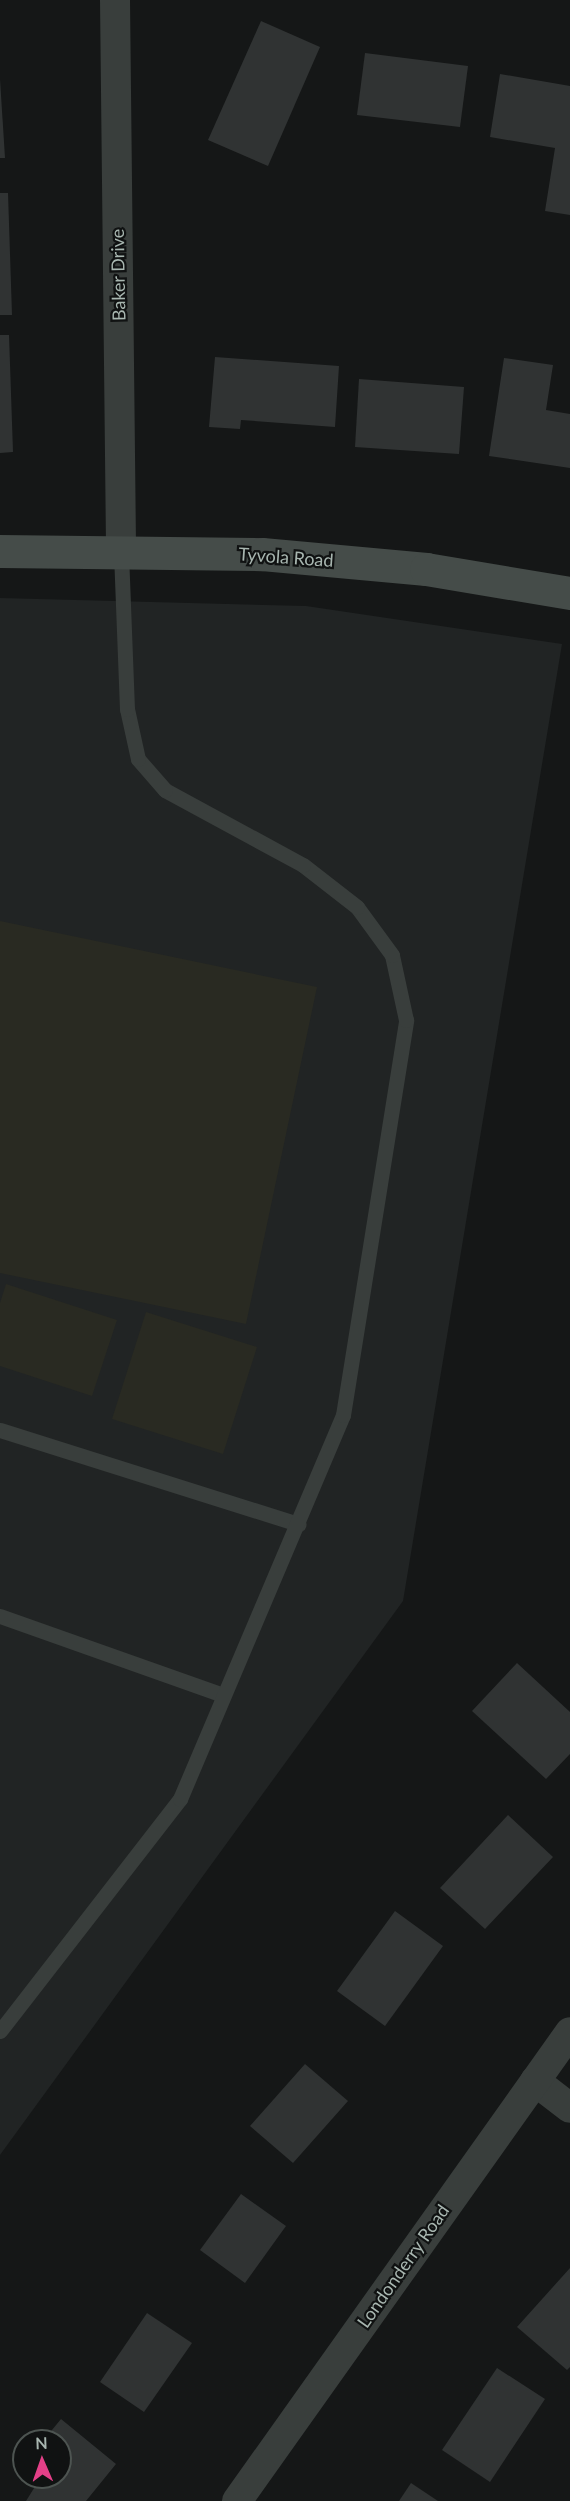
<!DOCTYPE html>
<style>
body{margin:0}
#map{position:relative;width:570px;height:2501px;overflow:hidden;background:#151717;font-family:Lato,sans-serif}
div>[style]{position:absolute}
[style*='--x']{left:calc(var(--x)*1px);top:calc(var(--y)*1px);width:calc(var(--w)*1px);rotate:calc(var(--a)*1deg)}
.built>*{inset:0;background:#212424}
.green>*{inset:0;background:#292a22}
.building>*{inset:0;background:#303333}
.lane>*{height:15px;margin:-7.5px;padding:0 7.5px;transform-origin:7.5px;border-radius:7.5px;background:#393e3c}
.street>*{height:30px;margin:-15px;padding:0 15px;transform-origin:15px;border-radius:15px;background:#393e3c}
.secondary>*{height:33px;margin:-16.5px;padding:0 16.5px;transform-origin:16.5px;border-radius:16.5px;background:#454c49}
span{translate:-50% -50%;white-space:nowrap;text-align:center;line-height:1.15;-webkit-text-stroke:4.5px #101212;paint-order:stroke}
.street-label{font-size:18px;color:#a8b6b0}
.north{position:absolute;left:12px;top:2429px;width:60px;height:60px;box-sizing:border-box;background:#101212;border:2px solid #4d5451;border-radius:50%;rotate:358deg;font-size:16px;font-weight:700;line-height:24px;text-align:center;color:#a8b6b0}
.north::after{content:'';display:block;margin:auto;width:21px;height:27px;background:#e44088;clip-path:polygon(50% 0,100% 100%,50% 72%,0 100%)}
</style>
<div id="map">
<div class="built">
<i style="clip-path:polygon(0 598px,306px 606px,562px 644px,403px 1601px,0 2155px)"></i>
</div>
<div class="green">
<i style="clip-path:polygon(0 921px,317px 987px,246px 1324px,0 1273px)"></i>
<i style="clip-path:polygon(6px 1284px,117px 1320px,92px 1396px,0 1366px,0 1303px)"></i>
<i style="clip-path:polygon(146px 1312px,257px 1347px,223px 1454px,112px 1419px)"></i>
</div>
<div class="building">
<i style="clip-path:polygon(261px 21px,320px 47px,268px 166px,208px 140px)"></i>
<i style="clip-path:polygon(365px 53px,468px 66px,460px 127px,357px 115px)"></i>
<i style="clip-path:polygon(500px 74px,570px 86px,570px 215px,545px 211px,555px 148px,490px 137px)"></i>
<i style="clip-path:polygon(0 79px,5px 158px,0 158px)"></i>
<i style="clip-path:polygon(0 193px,8px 193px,12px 315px,0 315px)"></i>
<i style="clip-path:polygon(0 335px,9px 335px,13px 452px,0 453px)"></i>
<i style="clip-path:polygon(215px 357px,339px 366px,335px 427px,241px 420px,240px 429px,209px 427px)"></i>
<i style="clip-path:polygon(504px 358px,553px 365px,546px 410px,570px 414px,570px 468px,489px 456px)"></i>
<i style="clip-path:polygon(359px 379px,464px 387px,459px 454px,355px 447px)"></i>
<i style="clip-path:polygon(517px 1663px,570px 1712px,570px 1754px,546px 1779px,472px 1711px)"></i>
<i style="clip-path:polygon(508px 1815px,553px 1857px,485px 1929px,440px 1888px)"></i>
<i style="clip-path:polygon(395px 1911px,443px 1946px,385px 2026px,337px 1991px)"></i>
<i style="clip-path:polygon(305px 2064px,348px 2101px,293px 2163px,250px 2126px)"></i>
<i style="clip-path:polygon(241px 2194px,286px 2226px,245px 2283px,200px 2250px)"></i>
<i style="clip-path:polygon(570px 2268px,570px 2367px,567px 2370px,517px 2327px)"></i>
<i style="clip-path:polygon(147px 2313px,192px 2343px,144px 2412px,100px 2382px)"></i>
<i style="clip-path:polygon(497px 2368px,545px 2399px,490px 2482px,442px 2450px)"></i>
<i style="clip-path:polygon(61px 2419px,116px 2464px,86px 2501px,26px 2501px,41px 2477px,60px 2477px,60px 2441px,43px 2441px)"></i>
<i style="clip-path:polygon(411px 2483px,438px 2501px,399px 2501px)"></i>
</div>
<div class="lane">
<i style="--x:0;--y:1430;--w:313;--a:17.5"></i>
<i style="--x:0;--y:1616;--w:237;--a:19.5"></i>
<i style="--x:0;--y:2031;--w:294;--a:-52.2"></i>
<i style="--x:180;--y:1799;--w:417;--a:-67"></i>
<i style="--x:343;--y:1415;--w:400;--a:-80.9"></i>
<i style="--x:406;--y:1020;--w:66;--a:-102.2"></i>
<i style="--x:392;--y:955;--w:59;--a:-126.1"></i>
<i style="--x:357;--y:907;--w:68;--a:-142.1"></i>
<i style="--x:303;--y:865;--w:157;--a:-151.5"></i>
<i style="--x:165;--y:790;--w:41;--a:-131.1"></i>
<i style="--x:138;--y:759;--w:51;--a:-102.4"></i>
<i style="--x:127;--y:709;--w:159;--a:-92.2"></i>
</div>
<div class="street">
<i style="--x:115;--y:0;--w:550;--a:89.37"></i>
<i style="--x:535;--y:2081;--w:44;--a:37.6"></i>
<i style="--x:237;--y:2501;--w:575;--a:-54.62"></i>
</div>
<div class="secondary">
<i style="--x:0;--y:551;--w:262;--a:0.7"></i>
<i style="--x:262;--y:554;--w:165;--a:5.2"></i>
<i style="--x:426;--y:569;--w:146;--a:9.5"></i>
</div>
<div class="street-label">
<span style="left:118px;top:275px;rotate:-91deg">Baker Drive</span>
<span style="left:286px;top:557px;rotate:4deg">Tyvola Road</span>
<span style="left:403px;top:2266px;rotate:-55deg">Londonderry Road</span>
</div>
<div class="north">N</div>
</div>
